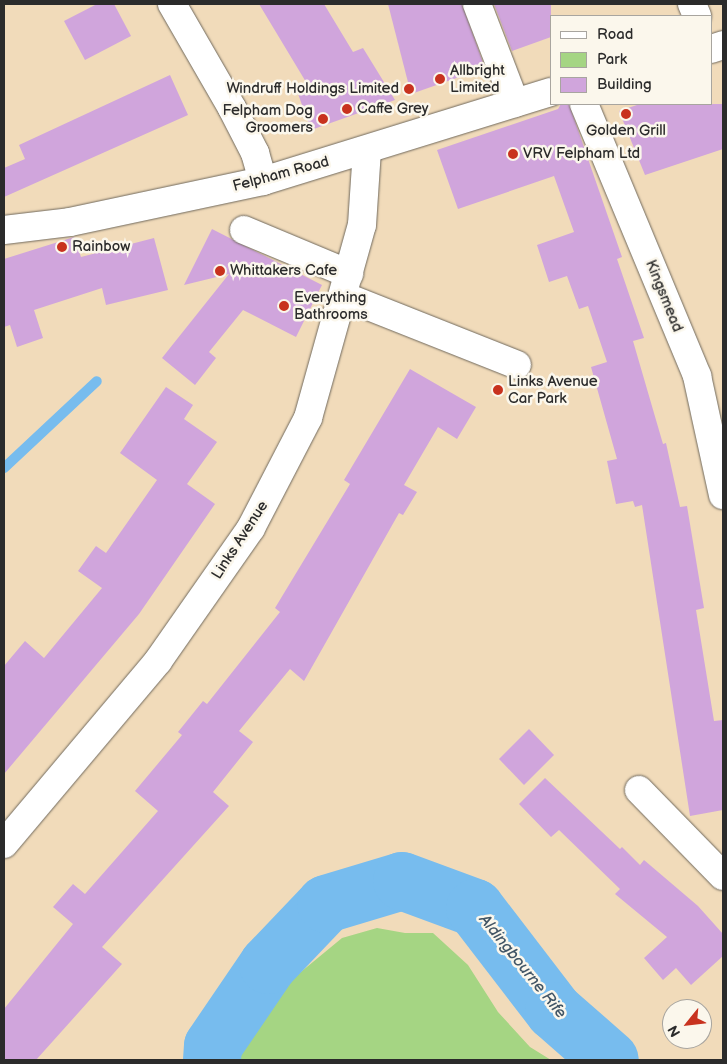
<!DOCTYPE html>
<style>
body{margin:0}
#map{position:relative;width:727px;height:1064px;overflow:hidden;background:#f1dbba;font-family:"Balsamiq Sans",sans-serif}
div>[style]{position:absolute}
[style*='--x']{left:calc(var(--x)*1px);top:calc(var(--y)*1px);width:calc(var(--w)*1px);rotate:calc(var(--a)*1deg)}
.green>*{inset:0;background:#a5d583}
.stream>*{height:10px;margin:-5px;padding:0 5px;transform-origin:5px;border-radius:5px;background:#77bcee}
.river>*{height:58px;margin:-29px;padding:0 29px;transform-origin:29px;border-radius:29px;background:#77bcee}
.building>*{inset:0;background:#d0a5dc}
.roads{filter:drop-shadow(0 0 1px #70695d) drop-shadow(0 0 1px #70695d)}
.minor>*{height:28px;margin:-14px;padding:0 14px;transform-origin:14px;border-radius:14px;background:#fff}
.dots>*{width:14px;height:14px;translate:-50% -50%;box-sizing:border-box;border:2px solid #fbf7ec;border-radius:50%}
span{translate:-50% -50%;white-space:nowrap;text-align:center;line-height:1.15;-webkit-text-stroke:5px #fbf7ec;paint-order:stroke}
.poi-label{font-size:15px;color:#2b2b2b}
.left{translate:0 -50%;text-align:left}
.right{translate:-100% -50%;text-align:right}
.street-label{font-size:15px;color:#2b2b2b}
.water-label{font-size:16px;color:#425666;font-style:italic}
.frame{position:absolute;inset:0;border:5px solid #2b2b2b;pointer-events:none}
.legend{position:absolute;left:550px;top:15px;width:162px;height:90px;box-sizing:border-box;background:#fbf7ec;border:1px solid #a8a59f;margin:0;padding:6px 9px;list-style:none;font-size:15px;color:#2b2b2b}
.legend li{display:flex;align-items:center;gap:10px;height:25px}
.legend b{width:25px;border:1px solid #a8a59f}
.north{position:absolute;left:662px;top:999px;width:50px;height:50px;box-sizing:border-box;background:#fbf7ec;border:1px solid #a8a59f;border-radius:50%;rotate:241deg;font-size:14px;font-weight:700;line-height:20px;text-align:center;color:#2b2b2b}
.north::after{content:'';display:block;margin:auto;width:18px;height:22px;background:#c8321e;clip-path:polygon(50% 0,100% 100%,50% 72%,0 100%)}
</style>
<div id="map">
<div class="green">
<i style="clip-path:polygon(377px 928px,405px 933px,433px 933px,468px 965px,498px 1012px,530px 1047px,551px 1060px,235px 1060px,236px 1037px,279px 990px,342px 938px)"></i>
</div>
<div class="stream">
<i style="--x:4;--y:468;--w:127;--a:-43.1"></i>
</div>
<div class="river">
<i style="--x:212;--y:1060;--w:14;--a:-86"></i>
<i style="--x:213;--y:1046;--w:98;--a:-55.8"></i>
<i style="--x:268;--y:965;--w:84;--a:-46.4"></i>
<i style="--x:326;--y:904;--w:79;--a:-16.8"></i>
<i style="--x:402;--y:881;--w:78;--a:20.3"></i>
<i style="--x:475;--y:908;--w:130;--a:52.5"></i>
<i style="--x:554;--y:1011;--w:74;--a:41.2"></i>
</div>
<div class="building">
<i style="clip-path:polygon(97px 4px,114px 4px,131px 36px,85px 60px,64px 21px)"></i>
<i style="clip-path:polygon(259px 4px,324px 4px,353px 52px,363px 48px,395px 100px,311px 130px,297px 91px,309px 87px)"></i>
<i style="clip-path:polygon(388px 4px,462px 4px,485px 68px,411px 94px)"></i>
<i style="clip-path:polygon(494px 4px,551px 4px,551px 37px,512px 51px)"></i>
<i style="clip-path:polygon(170px 75px,188px 115px,4px 197px,4px 168px,25px 159px,19px 145px)"></i>
<i style="clip-path:polygon(561px 104px,569px 104px,622px 257px,617px 259px,644px 338px,633px 341px,663px 444px,666px 443px,680px 507px,687px 506px,704px 608px,696px 610px,714px 721px,723px 720px,723px 810px,690px 816px,642px 505px,635px 507px,633px 501px,616px 504px,607px 461px,617px 459px,591px 367px,607px 362px,588px 306px,579px 309px,567px 276px,549px 282px,537px 245px,574px 232px,554px 176px,458px 209px,437px 150px,558px 109px)"></i>
<i style="clip-path:polygon(640px 104px,723px 104px,723px 149px,645px 175px,619px 111px)"></i>
<i style="clip-path:polygon(212px 229px,322px 285px,296px 337px,243px 310px,209px 352px,216px 358px,195px 385px,162px 358px,229px 274px,184px 285px)"></i>
<i style="clip-path:polygon(74px 237px,81px 257px,154px 238px,168px 290px,106px 305px,102px 288px,34px 310px,43px 338px,17px 347px,10px 325px,4px 327px,4px 259px)"></i>
<i style="clip-path:polygon(410px 369px,476px 407px,457px 439px,438px 427px,404px 485px,417px 492px,403px 515px,399px 513px,304px 681px,290px 669px,239px 731px,253px 742px,213px 792px,229px 806px,102px 947px,122px 964px,36px 1060px,4px 1060px,4px 1009px,73px 924px,53px 907px,73px 884px,85px 894px,158px 811px,135px 791px,182px 735px,178px 732px,203px 701px,207px 704px,280px 612px,275px 608px,350px 484px,344px 480px)"></i>
<i style="clip-path:polygon(166px 387px,193px 405px,184px 419px,217px 442px,187px 484px,215px 504px,139px 614px,4px 774px,4px 666px,25px 641px,44px 658px,102px 588px,78px 571px,96px 546px,106px 553px,157px 480px,120px 453px)"></i>
<i style="clip-path:polygon(529px 729px,554px 755px,524px 785px,499px 759px)"></i>
<i style="clip-path:polygon(545px 778px,620px 849px,622px 847px,640px 865px,644px 860px,698px 906px,723px 934px,723px 956px,691px 985px,676px 968px,663px 980px,644px 958px,667px 937px,615px 894px,620px 889px,559px 830px,551px 837px,519px 804px)"></i>
</div>
<div class="roads">
<div class="minor">
<i style="--x:172;--y:4;--w:120;--a:60"></i>
<i style="--x:232;--y:108;--w:51;--a:62.9"></i>
<i style="--x:255;--y:153;--w:29;--a:74"></i>
<i style="--x:477;--y:4;--w:106;--a:69"></i>
<i style="--x:692;--y:4;--w:13;--a:67"></i>
<i style="--x:711;--y:49;--w:13;--a:-18"></i>
<i style="--x:584;--y:104;--w:295;--a:67.4"></i>
<i style="--x:697;--y:376;--w:122;--a:77.7"></i>
<i style="--x:4;--y:230;--w:66;--a:-6.9"></i>
<i style="--x:70;--y:222;--w:197;--a:-12"></i>
<i style="--x:263;--y:181;--w:301;--a:-17.2"></i>
<i style="--x:244;--y:230;--w:114;--a:22.7"></i>
<i style="--x:343;--y:296;--w:187;--a:21.6"></i>
<i style="--x:639;--y:790;--w:120;--a:45.7"></i>
<i style="--x:4;--y:844;--w:239;--a:-49.9"></i>
<i style="--x:158;--y:661;--w:162;--a:-55"></i>
<i style="--x:251;--y:528;--w:124;--a:-62.6"></i>
<i style="--x:308;--y:418;--w:200;--a:-74.4"></i>
<i style="--x:362;--y:225;--w:75;--a:-86.2"></i>
</div>
</div>
<div class="dots">
<i style="left:440px;top:79px;background:#c8321e"></i>
<i style="left:409px;top:89px;background:#c8321e"></i>
<i style="left:347px;top:109px;background:#c8321e"></i>
<i style="left:626px;top:114px;background:#c8321e"></i>
<i style="left:323px;top:119px;background:#c8321e"></i>
<i style="left:513px;top:154px;background:#c8321e"></i>
<i style="left:62px;top:247px;background:#c8321e"></i>
<i style="left:220px;top:271px;background:#c8321e"></i>
<i style="left:284px;top:306px;background:#c8321e"></i>
<i style="left:498px;top:390px;background:#c8321e"></i>
</div>
<div class="poi-label">
<span class="left" style="left:450px;top:79px">Allbright<br>Limited</span>
<span class="right" style="left:399px;top:89px">Windruff Holdings Limited</span>
<span class="left" style="left:357px;top:109px">Caffe Grey</span>
<span class="right" style="left:313px;top:119px">Felpham Dog<br>Groomers</span>
<span style="left:626px;top:131px">Golden Grill</span>
<span class="left" style="left:523px;top:154px">VRV Felpham Ltd</span>
<span class="left" style="left:72px;top:247px">Rainbow</span>
<span class="left" style="left:230px;top:271px">Whittakers Cafe</span>
<span class="left" style="left:294px;top:306px">Everything<br>Bathrooms</span>
<span class="left" style="left:508px;top:390px">Links Avenue<br>Car Park</span>
</div>
<div class="street-label">
<span style="left:281px;top:174px;rotate:-15deg">Felpham Road</span>
<span style="left:664px;top:296px;rotate:68deg">Kingsmead</span>
<span style="left:240px;top:540px;rotate:-57deg">Links Avenue</span>
</div>
<div class="water-label">
<span style="left:522px;top:967px;rotate:51deg">Aldingbourne Rife</span>
</div>
<div class="frame"></div>
<ul class="legend">
<li><b style="height:6px;background:#fff"></b>Road</li>
<li><b style="height:14px;background:#a5d583"></b>Park</li>
<li><b style="height:14px;background:#d0a5dc"></b>Building</li>
</ul>
<div class="north">N</div>
</div>
